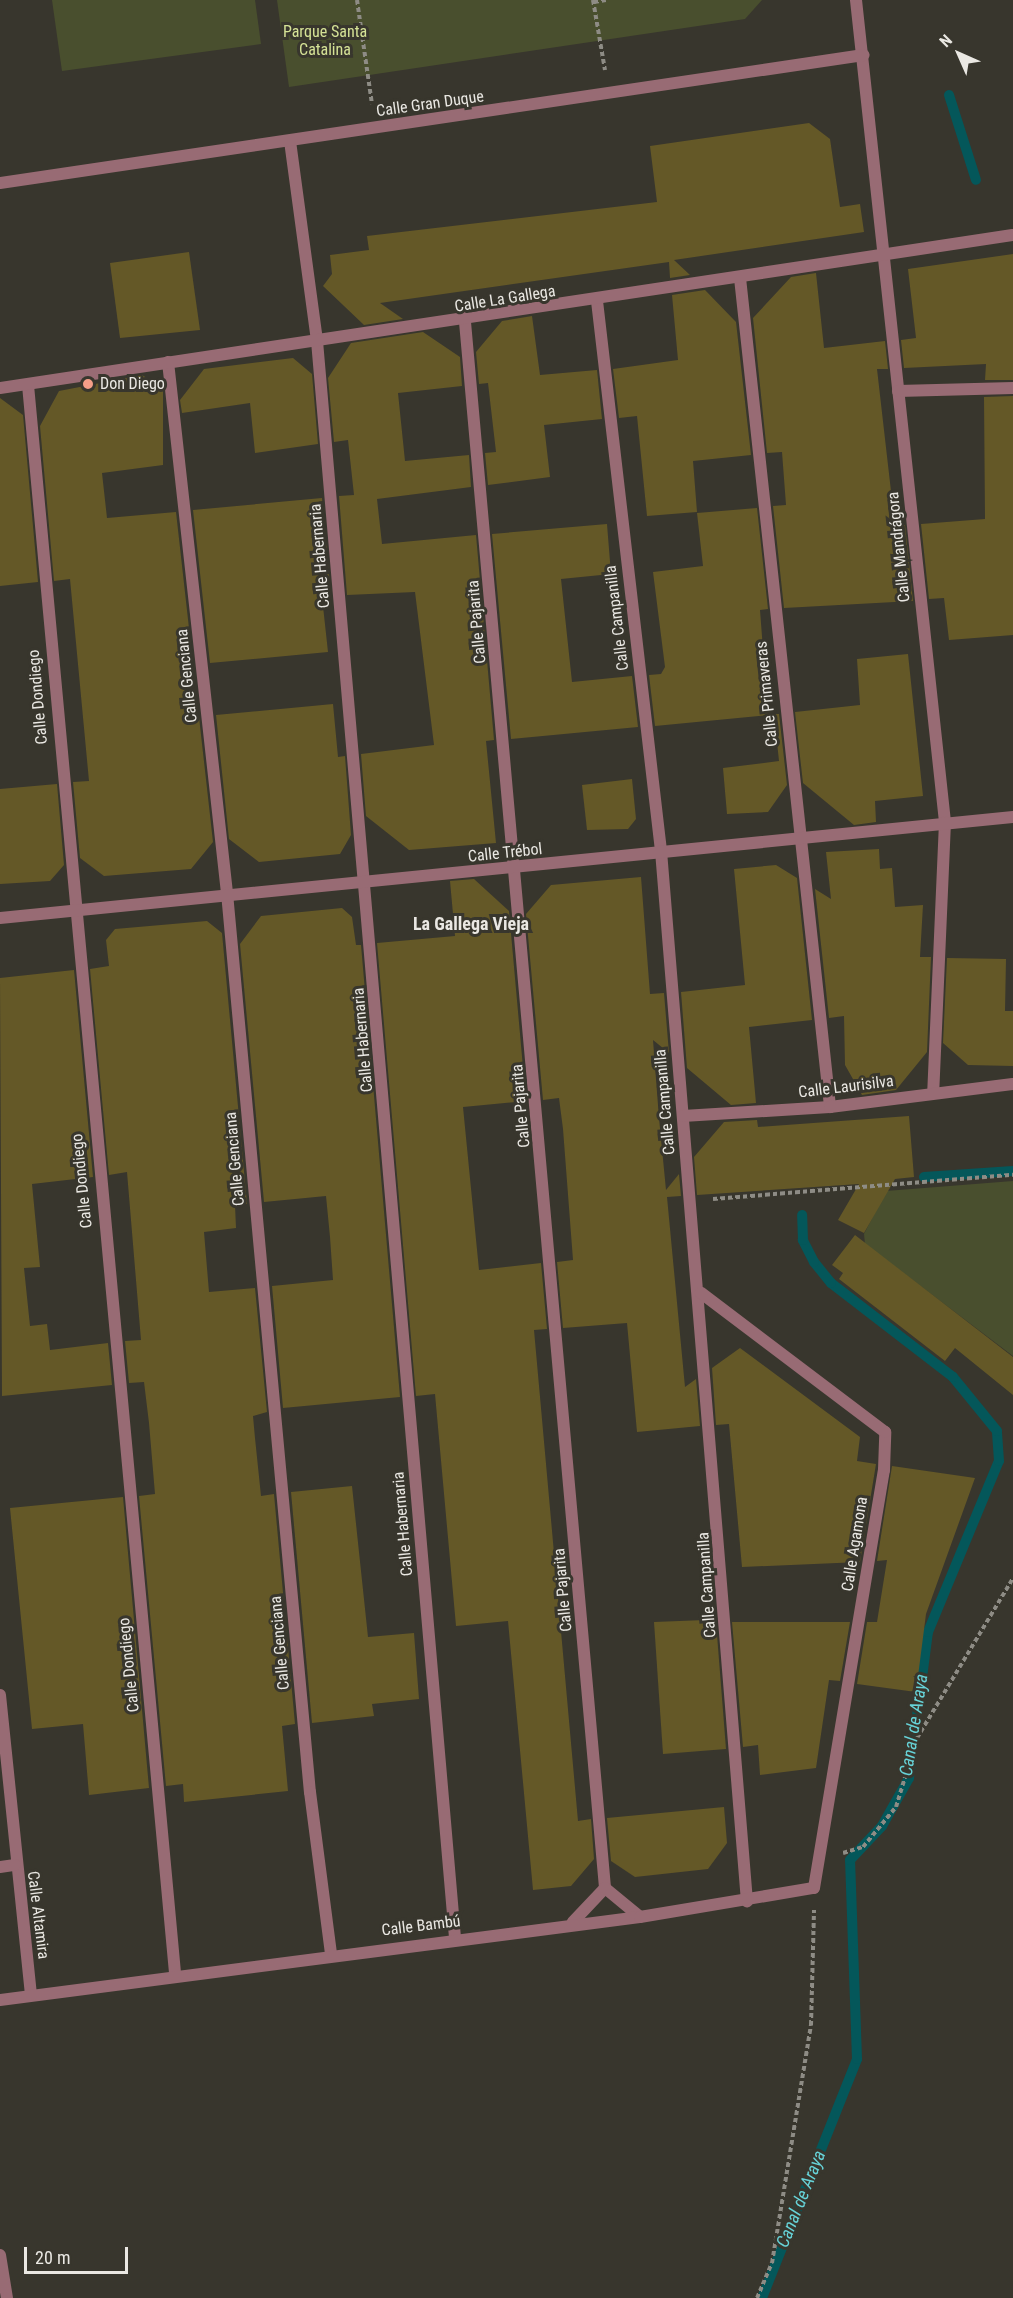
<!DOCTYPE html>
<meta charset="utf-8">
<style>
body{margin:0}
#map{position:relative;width:1013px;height:2298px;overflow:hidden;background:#38362d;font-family:"Roboto Condensed",sans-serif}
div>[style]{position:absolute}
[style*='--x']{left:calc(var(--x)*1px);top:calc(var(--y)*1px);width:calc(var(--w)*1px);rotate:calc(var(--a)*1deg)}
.green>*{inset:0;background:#494f2e}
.stream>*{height:10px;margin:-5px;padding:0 5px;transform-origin:5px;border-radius:5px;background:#04575a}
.building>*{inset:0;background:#645827}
.path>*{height:4px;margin-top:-2px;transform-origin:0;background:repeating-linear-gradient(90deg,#8e8c85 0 4.5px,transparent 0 7.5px)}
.minor>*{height:12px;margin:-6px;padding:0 6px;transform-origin:6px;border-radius:6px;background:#986b74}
.dots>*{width:16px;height:16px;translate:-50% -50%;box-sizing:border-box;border:3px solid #38362d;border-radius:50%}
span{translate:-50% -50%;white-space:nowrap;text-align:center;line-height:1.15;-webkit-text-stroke:6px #38362d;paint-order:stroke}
.park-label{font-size:16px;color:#d5e296}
.street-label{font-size:16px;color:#eae8e3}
.poi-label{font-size:16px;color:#eae8e3}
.left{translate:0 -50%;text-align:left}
.neighbourhood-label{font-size:18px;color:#eae8e3;font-weight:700}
.water-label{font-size:18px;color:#67d3d8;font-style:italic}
.north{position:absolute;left:929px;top:24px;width:60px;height:60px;-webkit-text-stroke:4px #38362d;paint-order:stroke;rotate:315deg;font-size:16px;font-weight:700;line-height:24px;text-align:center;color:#eae8e3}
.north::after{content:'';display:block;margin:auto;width:21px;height:27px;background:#eae8e3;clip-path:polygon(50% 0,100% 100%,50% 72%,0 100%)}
.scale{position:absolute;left:24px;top:2247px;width:104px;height:27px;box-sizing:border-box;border:3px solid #eae8e3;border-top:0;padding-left:8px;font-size:18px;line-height:21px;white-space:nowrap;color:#eae8e3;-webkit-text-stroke:4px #38362d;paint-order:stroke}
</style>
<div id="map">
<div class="green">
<i style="clip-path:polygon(52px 0,255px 0,261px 44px,62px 71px)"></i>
<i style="clip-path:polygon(277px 0,762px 0,745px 19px,289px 87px)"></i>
<i style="clip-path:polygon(1013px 1181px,1013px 1356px,865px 1244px,864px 1234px,886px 1191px)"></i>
</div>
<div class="stream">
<i style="--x:949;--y:95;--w:89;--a:72.4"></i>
<i style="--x:924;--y:1177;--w:89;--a:-3.9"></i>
<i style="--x:762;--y:2298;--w:257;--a:-68.3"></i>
<i style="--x:857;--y:2059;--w:199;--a:-92"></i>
<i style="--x:850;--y:1860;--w:47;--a:-46.7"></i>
<i style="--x:882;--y:1826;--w:55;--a:-60.6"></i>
<i style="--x:909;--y:1778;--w:147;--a:-82.6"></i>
<i style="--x:928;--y:1632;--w:185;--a:-67.5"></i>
<i style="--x:999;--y:1461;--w:30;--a:-94"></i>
<i style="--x:997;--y:1431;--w:70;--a:-129.2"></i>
<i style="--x:953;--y:1377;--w:154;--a:-142.4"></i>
<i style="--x:831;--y:1283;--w:27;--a:-129"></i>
<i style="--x:814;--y:1262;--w:25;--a:-117"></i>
<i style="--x:803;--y:1240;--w:25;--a:-92"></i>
</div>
<div class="building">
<i style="clip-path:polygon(809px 123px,830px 139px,840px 207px,860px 204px,864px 232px,674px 260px,690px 275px,670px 278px,669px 262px,380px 303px,403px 319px,364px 325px,323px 286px,332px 274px,330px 255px,369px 250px,367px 236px,657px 202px,650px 146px)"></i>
<i style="clip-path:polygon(189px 252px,200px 330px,120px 338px,110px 263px)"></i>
<i style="clip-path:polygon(1013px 254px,1013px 380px,985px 380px,986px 364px,904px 368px,901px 340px,916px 338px,908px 269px)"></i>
<i style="clip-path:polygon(816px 273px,824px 348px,885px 341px,888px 369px,877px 369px,895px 526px,905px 525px,913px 601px,784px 608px,773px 506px,786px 505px,782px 452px,767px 453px,753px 318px,791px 277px)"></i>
<i style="clip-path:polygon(705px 290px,736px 322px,751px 455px,693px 461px,697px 512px,647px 516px,637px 416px,619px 418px,613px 369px,678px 360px,672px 295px)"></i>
<i style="clip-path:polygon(532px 316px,540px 375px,597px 370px,602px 419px,544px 425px,550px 477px,488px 485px,485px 453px,496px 452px,488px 383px,479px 384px,476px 352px,502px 321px)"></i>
<i style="clip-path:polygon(423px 332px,460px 357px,462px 386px,398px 393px,405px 461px,469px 455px,471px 487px,377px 499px,382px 544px,476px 535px,494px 740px,486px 741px,496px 843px,409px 850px,366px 816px,361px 754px,434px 745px,415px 592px,347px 595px,339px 496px,354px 495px,348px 440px,334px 442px,328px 378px,351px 343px)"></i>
<i style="clip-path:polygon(293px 358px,312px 374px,318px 444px,255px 453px,250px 403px,182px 413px,180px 400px,204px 369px)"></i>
<i style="clip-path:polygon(142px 375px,163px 388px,163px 465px,102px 473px,107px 518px,176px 512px,193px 664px,182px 665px,189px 718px,199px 717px,213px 842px,191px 869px,104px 876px,80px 858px,73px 782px,89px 781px,70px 579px,54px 581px,40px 426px,59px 391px)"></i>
<i style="clip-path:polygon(1013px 396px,1013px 635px,949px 640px,944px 598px,929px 599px,921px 524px,985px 519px,984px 397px)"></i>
<i style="clip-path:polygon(0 398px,23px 415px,38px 582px,0 586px)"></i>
<i style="clip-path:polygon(322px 498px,331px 596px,322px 597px,328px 652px,210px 663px,193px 510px)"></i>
<i style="clip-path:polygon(757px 508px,768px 609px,760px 610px,768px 715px,655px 726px,649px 675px,661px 674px,665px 667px,653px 572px,703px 566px,697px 513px)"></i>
<i style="clip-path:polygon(607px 524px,611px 574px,561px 579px,572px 682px,632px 676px,638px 727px,511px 739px,492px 534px)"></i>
<i style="clip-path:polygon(908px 654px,923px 796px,875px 801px,876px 822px,854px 825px,803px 783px,795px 712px,860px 705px,857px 659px)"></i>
<i style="clip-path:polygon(333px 704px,338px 757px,345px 756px,351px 835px,340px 854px,259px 862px,229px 839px,216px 715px)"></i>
<i style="clip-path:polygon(774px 714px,779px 714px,787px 785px,768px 812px,727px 814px,723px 768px,779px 761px)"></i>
<i style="clip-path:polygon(632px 779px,636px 819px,628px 829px,587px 830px,582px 785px)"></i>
<i style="clip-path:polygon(57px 784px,64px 865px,50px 881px,0 884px,0 789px)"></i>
<i style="clip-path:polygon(879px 849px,880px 869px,892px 868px,895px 907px,923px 905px,920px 957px,931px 957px,927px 1052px,896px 1090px,862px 1095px,845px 1065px,844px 1016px,829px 1018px,815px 889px,831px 899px,826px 852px)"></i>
<i style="clip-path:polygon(776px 865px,797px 878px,812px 1020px,749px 1027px,756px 1103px,731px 1105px,687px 1068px,681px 992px,745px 985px,734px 869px)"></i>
<i style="clip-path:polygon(641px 877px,650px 994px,664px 993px,669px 1053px,653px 1040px,659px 1118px,666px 1190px,679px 1174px,681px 1196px,667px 1197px,685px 1387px,696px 1379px,700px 1426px,637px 1432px,627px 1323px,563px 1328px,557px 1262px,573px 1260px,563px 1129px,559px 1098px,543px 1100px,526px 914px,551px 885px)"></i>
<i style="clip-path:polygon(474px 879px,509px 911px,526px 1101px,463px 1107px,479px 1270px,541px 1263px,547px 1329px,534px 1330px,578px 1821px,591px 1819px,594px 1859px,571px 1886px,533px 1890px,508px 1621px,456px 1626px,435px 1394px,416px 1396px,377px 943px,455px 936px,450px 881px)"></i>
<i style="clip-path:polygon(342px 908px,352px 917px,356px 945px,361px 945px,400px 1397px,283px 1408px,272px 1286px,333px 1280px,330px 1237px,326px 1196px,264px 1202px,240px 944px,261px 916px)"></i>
<i style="clip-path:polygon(207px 921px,222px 933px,247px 1204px,235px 1205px,236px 1228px,204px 1232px,209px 1292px,255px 1288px,267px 1412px,253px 1416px,255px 1438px,261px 1496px,274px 1494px,295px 1724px,282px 1726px,288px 1791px,184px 1802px,183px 1784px,166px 1786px,139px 1496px,155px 1494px,149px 1423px,144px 1382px,129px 1383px,125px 1341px,141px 1340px,127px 1172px,109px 1175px,90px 969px,109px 966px,106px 940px,115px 929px)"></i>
<i style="clip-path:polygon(947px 958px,1006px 959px,1005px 1011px,1013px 1011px,1013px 1066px,968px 1065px,943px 1043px)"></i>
<i style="clip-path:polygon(74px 970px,93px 1177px,32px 1184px,40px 1267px,24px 1268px,30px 1326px,47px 1324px,50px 1350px,108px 1343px,112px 1385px,2px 1396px,0 978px)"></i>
<i style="clip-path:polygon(909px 1116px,914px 1177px,895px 1179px,864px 1233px,838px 1220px,859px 1184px,697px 1195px,694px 1157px,724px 1122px,757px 1120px,758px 1127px)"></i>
<i style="clip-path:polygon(855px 1235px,1013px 1357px,1013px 1395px,955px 1348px,945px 1361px,839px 1279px,843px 1273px,832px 1265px)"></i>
<i style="clip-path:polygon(740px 1348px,860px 1437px,857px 1461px,876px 1464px,860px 1562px,742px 1567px,729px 1424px,716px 1425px,712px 1368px)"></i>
<i style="clip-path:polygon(892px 1466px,975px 1478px,926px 1614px,916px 1692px,857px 1684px,867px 1622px,877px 1622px,887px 1560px,877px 1561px)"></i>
<i style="clip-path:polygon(352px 1486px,368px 1637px,414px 1633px,419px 1699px,372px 1704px,374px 1716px,312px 1723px,291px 1492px)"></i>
<i style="clip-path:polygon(123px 1497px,149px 1788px,89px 1795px,83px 1724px,32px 1729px,10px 1508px)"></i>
<i style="clip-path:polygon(705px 1620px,716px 1622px,726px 1749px,663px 1754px,654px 1622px)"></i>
<i style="clip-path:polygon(732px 1622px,850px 1622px,840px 1681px,829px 1680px,816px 1768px,760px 1775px,758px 1745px,743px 1747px)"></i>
<i style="clip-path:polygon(724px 1807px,727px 1843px,708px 1869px,635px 1877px,611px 1861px,607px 1818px)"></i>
</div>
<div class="path">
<i style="--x:357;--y:0;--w:105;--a:81.8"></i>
<i style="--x:593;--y:0;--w:71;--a:80.3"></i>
<i style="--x:594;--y:2;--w:12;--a:-9"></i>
<i style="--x:713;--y:1199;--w:301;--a:-4.6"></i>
<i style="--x:843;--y:1853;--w:21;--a:-17"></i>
<i style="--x:863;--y:1847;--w:52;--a:-50.5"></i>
<i style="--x:896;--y:1807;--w:72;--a:-73.1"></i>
<i style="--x:917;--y:1738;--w:187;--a:-59"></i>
<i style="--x:757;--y:2298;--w:38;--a:-67"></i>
<i style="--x:772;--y:2263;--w:241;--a:-80.7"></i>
<i style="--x:811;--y:2025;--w:115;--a:-88.5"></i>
</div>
<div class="minor">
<i style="--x:856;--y:0;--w:827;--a:83.82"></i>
<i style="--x:945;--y:822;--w:271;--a:92.5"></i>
<i style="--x:290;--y:141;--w:202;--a:82.3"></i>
<i style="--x:317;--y:341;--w:1603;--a:85.06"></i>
<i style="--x:0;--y:183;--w:873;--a:-8.43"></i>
<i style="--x:740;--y:278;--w:834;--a:83.8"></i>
<i style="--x:597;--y:301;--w:554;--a:83.36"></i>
<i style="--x:661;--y:851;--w:1054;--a:85.32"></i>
<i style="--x:465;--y:322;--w:1572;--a:84.89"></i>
<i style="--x:605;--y:1888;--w:47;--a:133.3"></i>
<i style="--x:168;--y:362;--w:534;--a:83.66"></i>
<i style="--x:227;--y:893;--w:903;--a:84.73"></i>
<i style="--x:310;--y:1792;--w:163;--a:82.6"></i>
<i style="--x:28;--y:385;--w:1596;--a:84.71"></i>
<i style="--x:0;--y:388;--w:1024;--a:-8.59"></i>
<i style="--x:898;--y:391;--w:115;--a:-1.5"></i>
<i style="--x:0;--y:918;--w:1018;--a:-5.69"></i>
<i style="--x:683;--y:1116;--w:147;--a:-3.5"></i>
<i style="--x:830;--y:1107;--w:184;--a:-7.2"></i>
<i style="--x:0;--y:1695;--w:302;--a:84.1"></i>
<i style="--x:0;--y:1867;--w:15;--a:-8"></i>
<i style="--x:605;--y:1888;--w:45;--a:39.6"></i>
<i style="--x:0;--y:2000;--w:645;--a:-7.39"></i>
<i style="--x:640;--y:1917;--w:176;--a:-9.5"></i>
<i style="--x:814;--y:1888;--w:424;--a:-80.5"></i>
<i style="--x:884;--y:1470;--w:38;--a:-88"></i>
<i style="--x:885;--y:1432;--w:231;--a:-142.9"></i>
<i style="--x:0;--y:2255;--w:44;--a:80.8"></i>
</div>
<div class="dots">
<i style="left:88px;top:384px;background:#f49e88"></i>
</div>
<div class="park-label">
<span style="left:325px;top:41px">Parque Santa<br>Catalina</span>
</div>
<div class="street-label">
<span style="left:430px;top:104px;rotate:-8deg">Calle Gran Duque</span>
<span style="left:505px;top:299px;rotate:-9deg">Calle La Gallega</span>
<span style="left:899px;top:547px;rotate:-96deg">Calle Mandrágora</span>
<span style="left:320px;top:556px;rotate:-95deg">Calle Habernaria</span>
<span style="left:617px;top:618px;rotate:-97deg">Calle Campanilla</span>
<span style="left:477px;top:622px;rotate:-95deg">Calle Pajarita</span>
<span style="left:187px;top:676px;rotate:-96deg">Calle Genciana</span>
<span style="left:767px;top:694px;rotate:-96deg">Calle Primaveras</span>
<span style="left:38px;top:697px;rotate:-95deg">Calle Dondiego</span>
<span style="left:505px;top:853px;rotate:-6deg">Calle Trébol</span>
<span style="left:363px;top:1040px;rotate:-95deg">Calle Habernaria</span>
<span style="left:846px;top:1087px;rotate:-7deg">Calle Laurisilva</span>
<span style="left:665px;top:1102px;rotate:-95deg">Calle Campanilla</span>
<span style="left:521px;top:1106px;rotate:-95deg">Calle Pajarita</span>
<span style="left:235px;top:1159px;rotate:-95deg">Calle Genciana</span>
<span style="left:82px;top:1181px;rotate:-96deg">Calle Dondiego</span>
<span style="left:403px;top:1524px;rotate:-95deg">Calle Habernaria</span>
<span style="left:855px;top:1544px;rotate:-81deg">Calle Agamona</span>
<span style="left:707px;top:1585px;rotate:-94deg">Calle Campanilla</span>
<span style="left:563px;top:1590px;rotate:-95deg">Calle Pajarita</span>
<span style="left:280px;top:1643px;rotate:-95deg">Calle Genciana</span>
<span style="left:129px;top:1665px;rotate:-96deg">Calle Dondiego</span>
<span style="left:38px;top:1915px;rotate:83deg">Calle Altamira</span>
<span style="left:421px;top:1926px;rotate:-7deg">Calle Bambú</span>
</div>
<div class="poi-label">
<span class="left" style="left:100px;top:384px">Don Diego</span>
</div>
<div class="neighbourhood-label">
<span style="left:471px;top:924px">La Gallega Vieja</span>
</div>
<div class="water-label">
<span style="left:914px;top:1725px;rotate:-81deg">Canal de Araya</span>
<span style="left:801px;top:2199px;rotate:-68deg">Canal de Araya</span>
</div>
<div class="north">N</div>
<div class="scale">20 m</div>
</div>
